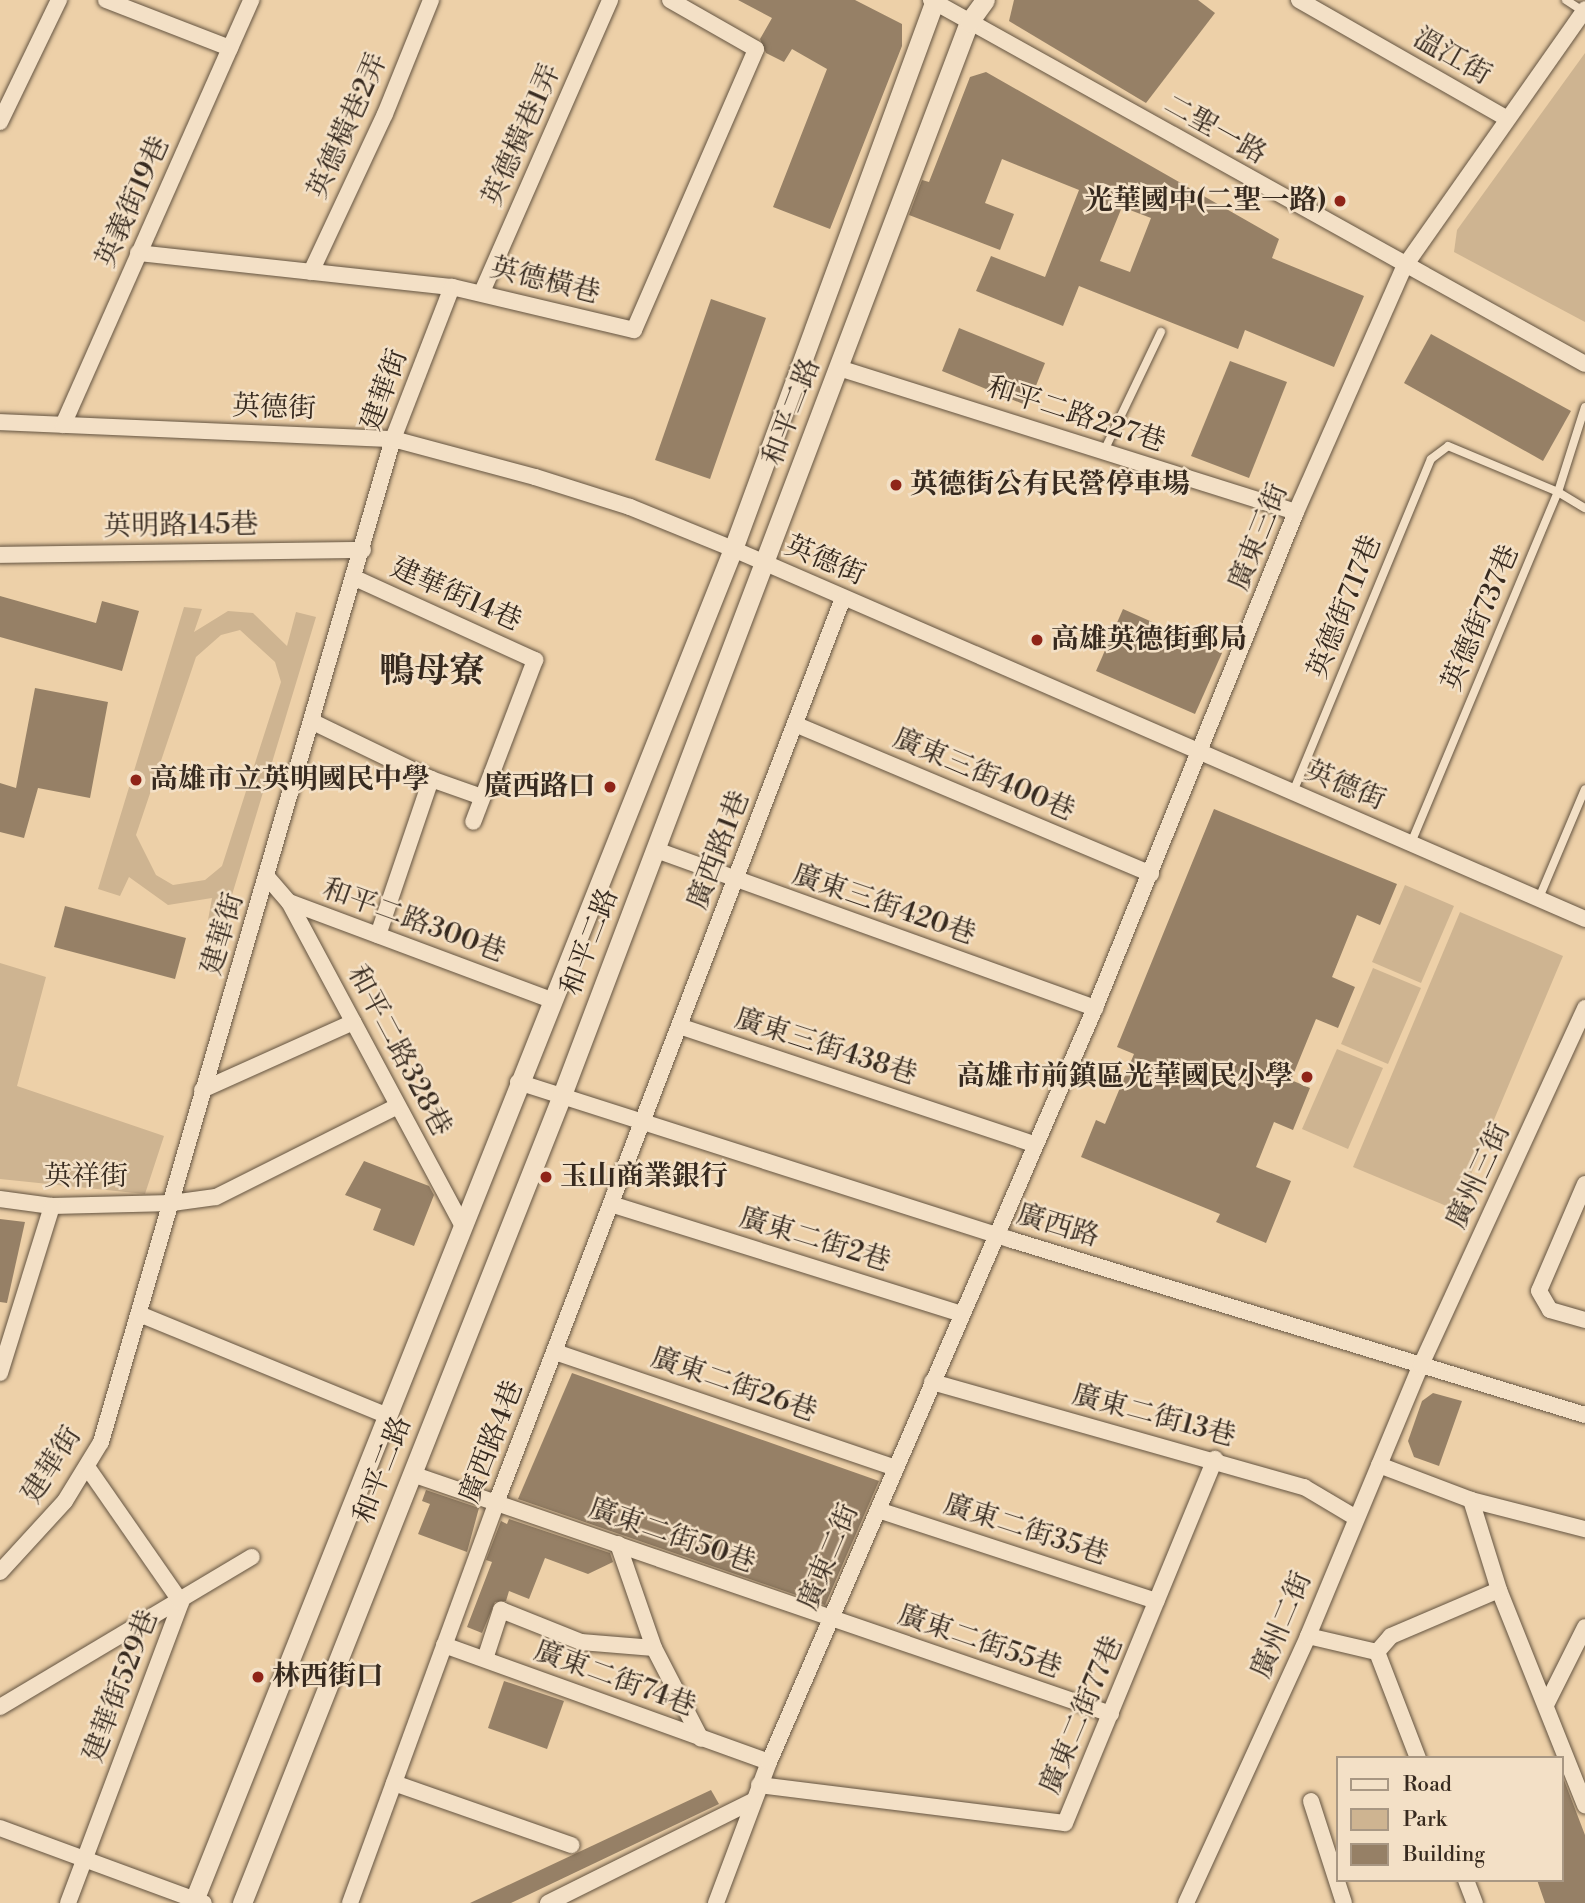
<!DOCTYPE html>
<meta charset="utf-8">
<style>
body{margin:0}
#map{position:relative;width:1585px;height:1903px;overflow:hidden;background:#edd0a8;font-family:"Libre Bodoni","Noto Serif TC",serif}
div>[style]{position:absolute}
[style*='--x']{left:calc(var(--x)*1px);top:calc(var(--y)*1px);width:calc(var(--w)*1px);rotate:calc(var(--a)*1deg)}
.green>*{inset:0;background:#ceb491}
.building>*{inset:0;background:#968066}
.roads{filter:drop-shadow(0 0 2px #645441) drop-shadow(0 0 2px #645441)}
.service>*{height:8px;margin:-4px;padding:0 4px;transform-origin:4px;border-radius:4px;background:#f3e0c6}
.minor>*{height:16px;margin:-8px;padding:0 8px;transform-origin:8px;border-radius:8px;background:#f3e0c6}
.tertiary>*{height:19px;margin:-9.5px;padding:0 9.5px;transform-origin:9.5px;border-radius:9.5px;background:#f3e0c6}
.dots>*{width:19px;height:19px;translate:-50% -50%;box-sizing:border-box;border:4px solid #f3e0c6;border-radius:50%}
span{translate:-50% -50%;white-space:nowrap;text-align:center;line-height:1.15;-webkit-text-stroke:5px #f3e0c6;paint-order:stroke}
.street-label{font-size:28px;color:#372a1f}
.poi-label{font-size:28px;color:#372a1f;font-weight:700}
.right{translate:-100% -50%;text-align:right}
.left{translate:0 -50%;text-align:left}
.district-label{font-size:35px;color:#372a1f;font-weight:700}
.legend{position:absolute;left:1336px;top:1756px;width:228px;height:126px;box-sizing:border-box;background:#f3e0c6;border:2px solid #a89783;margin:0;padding:9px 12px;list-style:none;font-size:21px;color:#372a1f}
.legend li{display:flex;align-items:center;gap:14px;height:35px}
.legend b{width:35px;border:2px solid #a89783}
</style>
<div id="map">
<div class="green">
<i style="clip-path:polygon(1585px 53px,1585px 322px,1454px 252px,1457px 230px)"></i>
<i style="clip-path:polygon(evenodd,184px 607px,202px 609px,194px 632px,228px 611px,253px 613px,287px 646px,296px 612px,316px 617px,222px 928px,208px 920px,212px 898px,168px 905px,129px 877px,120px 896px,98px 889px,184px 607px,240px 630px,275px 662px,281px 682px,222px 866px,205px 880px,173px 885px,156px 875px,136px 835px,196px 657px,221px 635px,240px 630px)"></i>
<i style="clip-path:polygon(1405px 885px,1454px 906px,1421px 983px,1372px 962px)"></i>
<i style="clip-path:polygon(1460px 912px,1563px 956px,1456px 1210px,1353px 1167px)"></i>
<i style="clip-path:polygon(0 963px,46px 977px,17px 1086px,164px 1136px,145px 1194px,0 1179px)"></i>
<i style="clip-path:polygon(1373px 968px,1421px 988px,1388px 1064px,1341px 1044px)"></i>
<i style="clip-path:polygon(1337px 1049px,1383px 1068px,1348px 1149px,1302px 1129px)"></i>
</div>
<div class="building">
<i style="clip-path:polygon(738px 0,855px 0,902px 24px,902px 46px,830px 229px,773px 207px,827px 69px,792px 49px,784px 62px,766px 53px,760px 39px,772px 18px)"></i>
<i style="clip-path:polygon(1014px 0,1198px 0,1215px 13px,1146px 103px,1009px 21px)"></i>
<i style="clip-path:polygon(evenodd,986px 72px,1279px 239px,1272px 258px,1364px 296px,1334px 367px,1245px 330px,1238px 349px,1079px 286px,1063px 326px,976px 291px,991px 256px,1045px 277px,1079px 190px,1002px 159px,985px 203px,1014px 214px,1000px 250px,909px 215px,922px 180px,929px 182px,970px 77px,986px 72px,1122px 207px,1151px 218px,1130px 272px,1100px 261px,1122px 207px)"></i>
<i style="clip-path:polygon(711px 299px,766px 318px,710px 479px,655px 460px)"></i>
<i style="clip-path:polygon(959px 328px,1045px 363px,1028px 406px,942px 371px)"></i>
<i style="clip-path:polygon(1431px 334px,1571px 411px,1543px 461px,1404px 383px)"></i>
<i style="clip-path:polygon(1230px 361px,1287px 382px,1249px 478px,1191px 456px)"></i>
<i style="clip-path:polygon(0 596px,96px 623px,102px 601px,139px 611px,122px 671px,0 637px)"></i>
<i style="clip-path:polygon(1123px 609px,1222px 653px,1195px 714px,1096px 671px)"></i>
<i style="clip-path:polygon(35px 688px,108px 702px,90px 798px,38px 788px,24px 838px,0 832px,0 783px,16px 788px)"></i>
<i style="clip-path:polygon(1214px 809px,1397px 884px,1380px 925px,1357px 915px,1332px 977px,1355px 987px,1338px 1028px,1316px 1019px,1291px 1080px,1310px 1088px,1293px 1130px,1274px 1122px,1256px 1167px,1291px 1181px,1266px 1243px,1216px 1222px,1220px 1214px,1081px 1157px,1096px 1120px,1105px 1124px,1134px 1054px,1117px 1047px)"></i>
<i style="clip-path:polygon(65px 906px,186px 938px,175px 979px,54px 947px)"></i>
<i style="clip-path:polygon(364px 1161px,429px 1186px,434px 1195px,414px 1246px,373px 1230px,381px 1209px,345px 1195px)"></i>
<i style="clip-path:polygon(0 1219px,25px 1222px,7px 1303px,0 1302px)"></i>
<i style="clip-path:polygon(572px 1373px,879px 1481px,825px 1605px,518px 1499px)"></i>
<i style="clip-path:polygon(1433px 1393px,1462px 1401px,1439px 1466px,1414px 1457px,1408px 1441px,1422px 1401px)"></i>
<i style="clip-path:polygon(426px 1490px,479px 1508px,467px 1552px,418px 1534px,430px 1504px,422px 1501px)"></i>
<i style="clip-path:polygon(509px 1519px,610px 1553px,613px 1562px,588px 1574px,545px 1558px,529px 1599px,509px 1591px,506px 1601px,495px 1602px,482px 1633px,467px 1627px,492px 1562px,486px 1560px,501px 1521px,507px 1524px)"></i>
<i style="clip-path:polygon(504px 1681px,564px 1701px,547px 1749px,488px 1728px)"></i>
<i style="clip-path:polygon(1564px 1780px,1585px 1835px,1585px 1903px,1545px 1903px,1537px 1880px,1562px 1880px)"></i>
<i style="clip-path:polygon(711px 1790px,719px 1804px,511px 1903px,470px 1903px)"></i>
</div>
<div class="roads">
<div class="service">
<i style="--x:1566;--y:0;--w:20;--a:33"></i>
<i style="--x:1104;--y:451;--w:132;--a:-64.4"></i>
<i style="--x:1293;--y:792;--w:360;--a:-67.5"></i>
<i style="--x:1431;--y:459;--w:21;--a:-37"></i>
<i style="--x:1448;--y:446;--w:119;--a:22.7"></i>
<i style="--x:1558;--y:492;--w:31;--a:31"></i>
<i style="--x:1411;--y:843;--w:381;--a:-67.3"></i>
<i style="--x:1558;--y:492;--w:89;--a:-72.4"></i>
<i style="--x:1539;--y:898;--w:118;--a:-67.1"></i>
</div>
<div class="minor">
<i style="--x:106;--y:0;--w:133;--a:21.2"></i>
<i style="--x:931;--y:0;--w:748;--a:29.1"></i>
<i style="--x:1299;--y:0;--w:238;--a:29.7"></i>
<i style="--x:0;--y:122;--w:136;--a:-64.2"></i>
<i style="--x:138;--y:253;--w:316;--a:6.2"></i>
<i style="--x:452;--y:287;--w:187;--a:13.3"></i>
<i style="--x:634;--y:330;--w:306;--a:-66.5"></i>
<i style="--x:756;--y:49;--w:99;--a:-150.3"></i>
<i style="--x:311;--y:272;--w:174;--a:-64.9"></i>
<i style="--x:385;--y:114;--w:123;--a:-68"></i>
<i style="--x:482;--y:292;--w:319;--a:-66.3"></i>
<i style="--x:839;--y:368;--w:479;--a:17.5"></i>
<i style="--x:0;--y:422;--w:393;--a:2.5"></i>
<i style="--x:393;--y:439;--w:147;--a:15"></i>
<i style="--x:535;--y:477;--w:100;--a:17.5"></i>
<i style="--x:630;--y:507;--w:111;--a:22.2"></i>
<i style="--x:733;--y:549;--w:929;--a:23.47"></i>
<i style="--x:63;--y:425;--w:465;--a:-66.1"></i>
<i style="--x:0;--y:555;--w:363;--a:-0.8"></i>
<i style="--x:355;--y:578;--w:198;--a:24.5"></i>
<i style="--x:535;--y:660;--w:173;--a:110.9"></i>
<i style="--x:313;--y:722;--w:131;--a:25.8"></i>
<i style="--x:431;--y:779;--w:54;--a:19.4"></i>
<i style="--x:797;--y:725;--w:384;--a:22.8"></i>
<i style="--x:656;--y:850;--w:467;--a:19.8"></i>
<i style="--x:268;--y:878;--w:32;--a:49"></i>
<i style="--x:289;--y:902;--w:280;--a:20.5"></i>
<i style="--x:289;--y:902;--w:366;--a:61.8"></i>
<i style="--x:378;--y:935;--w:165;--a:-71.2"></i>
<i style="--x:682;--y:1027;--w:370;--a:18.4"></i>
<i style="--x:518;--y:1082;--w:519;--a:17.74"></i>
<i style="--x:1012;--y:1240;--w:599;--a:16.98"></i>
<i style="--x:202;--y:1090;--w:166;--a:-24.2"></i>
<i style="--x:1585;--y:1184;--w:116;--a:113.3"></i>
<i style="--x:1539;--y:1291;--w:22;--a:60"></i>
<i style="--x:1550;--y:1310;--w:36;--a:16"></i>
<i style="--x:0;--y:1199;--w:52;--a:7.7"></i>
<i style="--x:52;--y:1206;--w:120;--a:-1.4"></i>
<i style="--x:172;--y:1203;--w:44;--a:-7.8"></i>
<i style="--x:216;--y:1197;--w:203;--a:-26.6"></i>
<i style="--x:614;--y:1205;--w:364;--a:17.4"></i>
<i style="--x:139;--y:1314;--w:266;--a:22.3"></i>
<i style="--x:555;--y:1352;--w:360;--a:18.8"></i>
<i style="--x:0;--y:1373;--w:175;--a:-72.7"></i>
<i style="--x:932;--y:1382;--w:387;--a:15.8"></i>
<i style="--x:1304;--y:1487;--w:61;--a:30.8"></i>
<i style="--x:1379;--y:1465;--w:98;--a:20.8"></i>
<i style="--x:1471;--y:1500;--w:118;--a:14.3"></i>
<i style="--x:412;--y:1474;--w:739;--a:18.95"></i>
<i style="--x:1471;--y:1500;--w:94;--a:72.7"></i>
<i style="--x:1499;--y:1590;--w:232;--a:68.2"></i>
<i style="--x:878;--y:1510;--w:293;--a:18.1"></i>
<i style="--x:618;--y:1544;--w:110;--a:70.9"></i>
<i style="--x:654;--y:1648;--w:102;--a:62.7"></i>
<i style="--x:0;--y:1572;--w:96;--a:-47.5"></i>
<i style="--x:65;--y:1501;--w:69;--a:-58.6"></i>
<i style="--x:101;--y:1442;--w:1045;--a:-73.77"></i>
<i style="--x:393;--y:439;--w:163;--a:-68.8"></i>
<i style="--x:1308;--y:1636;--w:71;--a:13.1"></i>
<i style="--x:1377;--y:1652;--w:114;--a:68.9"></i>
<i style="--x:444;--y:1645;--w:345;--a:19.8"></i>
<i style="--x:1377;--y:1652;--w:21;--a:-49"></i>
<i style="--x:1391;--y:1636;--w:117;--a:-23.1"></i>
<i style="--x:485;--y:1659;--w:52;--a:-71.9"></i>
<i style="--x:501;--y:1610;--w:86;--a:21.8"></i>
<i style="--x:581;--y:1642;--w:73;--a:4.7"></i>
<i style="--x:1546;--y:1705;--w:87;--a:-63.4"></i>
<i style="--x:0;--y:1707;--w:293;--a:-30.8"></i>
<i style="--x:394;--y:1783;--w:188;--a:19.3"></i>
<i style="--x:759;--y:1785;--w:308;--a:7.1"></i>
<i style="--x:1065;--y:1823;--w:394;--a:-67.6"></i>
<i style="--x:1311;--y:1801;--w:107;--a:72.1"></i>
<i style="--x:0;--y:1828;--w:217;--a:20.2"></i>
<i style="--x:1466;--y:1880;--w:25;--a:69"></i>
<i style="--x:68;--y:1903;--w:322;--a:-69.4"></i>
<i style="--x:181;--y:1602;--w:163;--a:-124.8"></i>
<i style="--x:350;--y:1903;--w:426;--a:-69.9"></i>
<i style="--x:496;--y:1503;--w:969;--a:-69.02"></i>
<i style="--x:548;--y:1903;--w:229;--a:-26.5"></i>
<i style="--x:716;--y:1903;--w:151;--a:-69.4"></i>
<i style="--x:769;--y:1762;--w:821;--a:-66.62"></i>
<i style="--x:1095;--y:1008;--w:535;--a:-67.94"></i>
<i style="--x:1296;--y:512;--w:268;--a:-66.2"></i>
<i style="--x:1404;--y:267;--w:315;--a:-54.9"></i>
<i style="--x:1186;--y:1903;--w:294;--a:-65.4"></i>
<i style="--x:1308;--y:1636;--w:294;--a:-67.4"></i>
<i style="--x:1421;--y:1365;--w:393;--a:-65.3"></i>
</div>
<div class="tertiary">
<i style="--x:193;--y:1903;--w:1458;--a:-68.26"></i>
<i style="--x:733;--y:549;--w:585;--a:-69.8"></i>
<i style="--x:242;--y:1903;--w:869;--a:-68.39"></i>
<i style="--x:562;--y:1095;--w:1148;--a:-69.23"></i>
<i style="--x:969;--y:22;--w:27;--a:-54"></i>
</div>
</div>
<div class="dots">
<i style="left:1340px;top:201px;background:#8f2418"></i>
<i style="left:896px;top:485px;background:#8f2418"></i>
<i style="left:1037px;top:640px;background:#8f2418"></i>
<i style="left:136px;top:780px;background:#8f2418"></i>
<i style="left:610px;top:787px;background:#8f2418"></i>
<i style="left:1307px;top:1077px;background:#8f2418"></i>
<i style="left:546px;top:1177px;background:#8f2418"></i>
<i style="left:258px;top:1677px;background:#8f2418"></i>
</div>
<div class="street-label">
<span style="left:1452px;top:57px;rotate:30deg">溫江街</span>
<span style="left:348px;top:126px;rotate:-66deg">英德橫巷2弄</span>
<span style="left:1215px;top:130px;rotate:29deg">二聖一路</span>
<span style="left:522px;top:135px;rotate:-66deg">英德橫巷1弄</span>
<span style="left:133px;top:202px;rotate:-66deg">英義街19巷</span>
<span style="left:545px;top:281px;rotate:14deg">英德橫巷</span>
<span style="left:385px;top:390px;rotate:-70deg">建華街</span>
<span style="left:274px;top:408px;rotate:2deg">英德街</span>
<span style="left:792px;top:412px;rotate:-69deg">和平二路</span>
<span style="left:1076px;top:415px;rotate:18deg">和平二路227巷</span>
<span style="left:181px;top:526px;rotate:-1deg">英明路145巷</span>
<span style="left:1259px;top:537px;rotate:-68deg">廣東三街</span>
<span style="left:825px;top:561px;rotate:23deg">英德街</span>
<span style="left:456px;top:595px;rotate:24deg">建華街14巷</span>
<span style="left:1345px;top:607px;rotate:-68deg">英德街717巷</span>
<span style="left:1481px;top:618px;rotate:-67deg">英德街737巷</span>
<span style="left:984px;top:775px;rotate:23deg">廣東三街400巷</span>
<span style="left:1345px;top:786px;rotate:23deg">英德街</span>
<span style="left:719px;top:850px;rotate:-69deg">廣西路1巷</span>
<span style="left:884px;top:905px;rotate:19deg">廣東三街420巷</span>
<span style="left:414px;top:921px;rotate:20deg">和平二路300巷</span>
<span style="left:223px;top:934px;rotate:-73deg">建華街</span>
<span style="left:590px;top:942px;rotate:-69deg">和平二路</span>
<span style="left:826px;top:1047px;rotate:18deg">廣東三街438巷</span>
<span style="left:399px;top:1051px;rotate:62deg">和平二路328巷</span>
<span style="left:1479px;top:1176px;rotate:-65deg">廣州三街</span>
<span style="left:86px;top:1177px">英祥街</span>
<span style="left:1058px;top:1226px;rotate:17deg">廣西路</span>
<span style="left:815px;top:1240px;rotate:17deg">廣東二街2巷</span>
<span style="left:734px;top:1385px;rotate:19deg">廣東二街26巷</span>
<span style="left:1154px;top:1416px;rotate:15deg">廣東二街13巷</span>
<span style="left:492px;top:1442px;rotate:-69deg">廣西路4巷</span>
<span style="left:52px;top:1465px;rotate:-57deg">建華街</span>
<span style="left:383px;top:1470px;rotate:-69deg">和平二路</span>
<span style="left:1026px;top:1530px;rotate:18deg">廣東二街35巷</span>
<span style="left:672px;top:1536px;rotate:19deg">廣東二街50巷</span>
<span style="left:829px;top:1557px;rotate:-67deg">廣東二街</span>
<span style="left:1282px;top:1625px;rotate:-67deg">廣州二街</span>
<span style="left:980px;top:1642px;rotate:19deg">廣東二街55巷</span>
<span style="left:615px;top:1679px;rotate:20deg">廣東二街74巷</span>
<span style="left:121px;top:1686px;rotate:-69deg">建華街529巷</span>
<span style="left:1082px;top:1715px;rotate:-67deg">廣東二街77巷</span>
</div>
<div class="poi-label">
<span class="right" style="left:1326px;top:201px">光華國中(二聖一路)</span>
<span class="left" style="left:910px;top:485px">英德街公有民營停車場</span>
<span class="left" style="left:1051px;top:640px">高雄英德街郵局</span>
<span class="left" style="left:150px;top:780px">高雄市立英明國民中學</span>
<span class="right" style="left:596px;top:787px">廣西路口</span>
<span class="right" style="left:1293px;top:1077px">高雄市前鎮區光華國民小學</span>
<span class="left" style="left:560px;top:1177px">玉山商業銀行</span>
<span class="left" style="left:272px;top:1677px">林西街口</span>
</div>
<div class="district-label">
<span style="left:432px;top:672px">鴨母寮</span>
</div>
<ul class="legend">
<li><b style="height:9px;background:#f3e0c6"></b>Road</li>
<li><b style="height:19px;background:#ceb491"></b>Park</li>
<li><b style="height:19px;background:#968066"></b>Building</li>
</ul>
</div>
